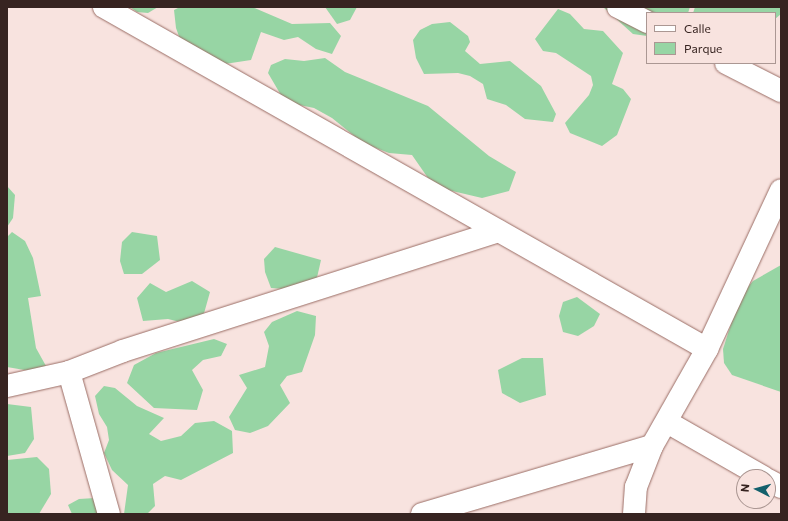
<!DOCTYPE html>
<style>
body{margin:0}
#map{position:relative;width:788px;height:521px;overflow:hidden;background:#f8e3df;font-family:Commissioner,sans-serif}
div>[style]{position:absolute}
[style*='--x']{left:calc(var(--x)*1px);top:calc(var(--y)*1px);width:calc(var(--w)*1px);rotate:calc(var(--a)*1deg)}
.green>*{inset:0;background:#97d5a4}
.roads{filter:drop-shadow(0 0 1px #9a6d65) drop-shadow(0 0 1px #9a6d65)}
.minor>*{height:22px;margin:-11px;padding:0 11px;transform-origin:11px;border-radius:11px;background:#fff}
span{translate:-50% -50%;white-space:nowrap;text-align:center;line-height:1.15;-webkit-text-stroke:3.5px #f8e3df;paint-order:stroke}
.frame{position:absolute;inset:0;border:8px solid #372421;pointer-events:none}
.legend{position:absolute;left:646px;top:12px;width:130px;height:52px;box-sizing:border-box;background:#f8e3df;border:1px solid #ab9793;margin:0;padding:5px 7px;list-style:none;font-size:12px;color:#372421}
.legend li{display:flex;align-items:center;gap:8px;height:20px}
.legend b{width:20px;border:1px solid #ab9793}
.north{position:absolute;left:736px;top:469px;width:40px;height:40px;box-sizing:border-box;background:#f8e3df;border:1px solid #ab9793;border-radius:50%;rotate:276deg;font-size:11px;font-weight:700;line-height:16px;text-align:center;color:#372421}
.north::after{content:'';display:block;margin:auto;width:14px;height:18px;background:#13606c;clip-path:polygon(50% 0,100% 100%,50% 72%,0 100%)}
</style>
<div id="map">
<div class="green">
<i style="clip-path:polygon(130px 7px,158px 7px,148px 13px,137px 12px)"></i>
<i style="clip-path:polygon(180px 7px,252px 7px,292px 24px,330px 23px,341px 36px,332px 54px,316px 49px,298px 37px,284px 40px,261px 32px,251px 60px,218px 65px,181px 42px,176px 28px,174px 10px)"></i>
<i style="clip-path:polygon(325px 7px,357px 7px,350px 20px,337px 24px)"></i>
<i style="clip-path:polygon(603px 7px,690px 7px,688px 13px,647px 13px,647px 36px,633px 34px)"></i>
<i style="clip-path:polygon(695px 7px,781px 7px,781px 14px,775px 19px,775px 13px,693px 13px)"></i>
<i style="clip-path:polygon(558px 9px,570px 14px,584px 29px,603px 31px,623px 53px,612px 84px,623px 89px,631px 99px,617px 135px,602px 146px,570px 133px,565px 123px,589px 95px,593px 85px,591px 76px,556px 53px,543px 51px,535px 39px)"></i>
<i style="clip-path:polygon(450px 22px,468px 36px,470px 42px,465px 51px,480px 64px,510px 61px,541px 86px,556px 114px,553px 122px,525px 119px,506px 105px,487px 99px,483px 84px,470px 76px,458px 73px,424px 74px,416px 58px,413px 40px,420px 30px,432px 24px)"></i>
<i style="clip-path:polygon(325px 58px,345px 72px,428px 106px,489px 156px,516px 172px,509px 191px,482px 198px,448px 190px,428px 178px,412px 155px,389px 153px,363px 143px,332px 118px,314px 108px,285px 102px,268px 73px,271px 65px,285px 59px,304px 61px)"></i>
<i style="clip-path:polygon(7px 186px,15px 195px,13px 218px,7px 227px)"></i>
<i style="clip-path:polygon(12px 232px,25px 241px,33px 258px,41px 296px,28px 298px,36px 348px,46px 366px,36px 372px,7px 367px,7px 237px)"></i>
<i style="clip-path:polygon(132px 232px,157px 236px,160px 260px,142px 274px,124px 274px,120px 261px,122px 242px)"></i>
<i style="clip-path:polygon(275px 247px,321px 260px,316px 282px,285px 289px,271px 288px,265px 272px,264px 259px)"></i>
<i style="clip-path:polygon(781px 265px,781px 392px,732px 375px,724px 363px,723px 349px,740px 296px,753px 281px)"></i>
<i style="clip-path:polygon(192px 281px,210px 292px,203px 317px,188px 324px,168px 319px,143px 321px,137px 298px,150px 283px,166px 292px)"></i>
<i style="clip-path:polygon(577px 297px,600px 314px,594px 326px,578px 336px,563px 332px,559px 316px,563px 302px)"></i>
<i style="clip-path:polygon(297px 311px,316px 316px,315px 335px,302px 372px,287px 376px,280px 385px,290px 403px,268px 426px,250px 433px,235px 430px,229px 417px,247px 388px,239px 375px,265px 367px,269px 346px,264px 332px,272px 322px)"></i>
<i style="clip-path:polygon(214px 339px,227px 344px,221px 356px,203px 360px,192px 370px,203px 390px,197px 410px,154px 408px,127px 383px,134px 365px,156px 353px)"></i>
<i style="clip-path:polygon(522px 358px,543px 358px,546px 395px,520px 403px,502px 393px,498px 370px)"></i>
<i style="clip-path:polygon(104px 386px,115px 388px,137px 406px,164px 418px,149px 434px,161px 441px,181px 436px,195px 423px,214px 421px,232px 431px,233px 453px,181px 480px,165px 476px,153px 484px,155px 506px,147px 514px,124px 514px,128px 485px,112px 470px,104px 453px,109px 440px,107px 427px,99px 414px,95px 396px)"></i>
<i style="clip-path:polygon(7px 404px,31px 407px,34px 439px,25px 453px,7px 456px)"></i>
<i style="clip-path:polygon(37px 457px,49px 469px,51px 494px,39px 514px,7px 514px,7px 460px)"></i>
<i style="clip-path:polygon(95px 498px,100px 514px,72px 514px,68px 505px,79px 499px)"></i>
</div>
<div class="roads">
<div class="minor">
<i style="--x:104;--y:7;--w:693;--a:29.56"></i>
<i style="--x:618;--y:7;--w:33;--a:27"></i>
<i style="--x:726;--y:63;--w:62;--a:27"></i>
<i style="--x:69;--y:372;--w:148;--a:74.3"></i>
<i style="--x:7;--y:386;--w:64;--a:-12.7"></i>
<i style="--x:69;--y:372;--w:58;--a:-21.3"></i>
<i style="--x:123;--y:351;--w:394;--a:-17.7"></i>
<i style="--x:667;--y:422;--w:111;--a:29.8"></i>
<i style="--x:768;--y:480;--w:15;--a:28"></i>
<i style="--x:422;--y:514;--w:240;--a:-16.5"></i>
<i style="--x:634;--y:514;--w:27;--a:-86"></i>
<i style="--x:636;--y:487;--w:44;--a:-68.7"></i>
<i style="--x:652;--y:446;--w:112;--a:-60.4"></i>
<i style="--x:707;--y:349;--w:175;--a:-65"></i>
</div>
</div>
<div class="frame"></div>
<ul class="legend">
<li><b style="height:5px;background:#fff"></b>Calle</li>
<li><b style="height:11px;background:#97d5a4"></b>Parque</li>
</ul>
<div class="north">N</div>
</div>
